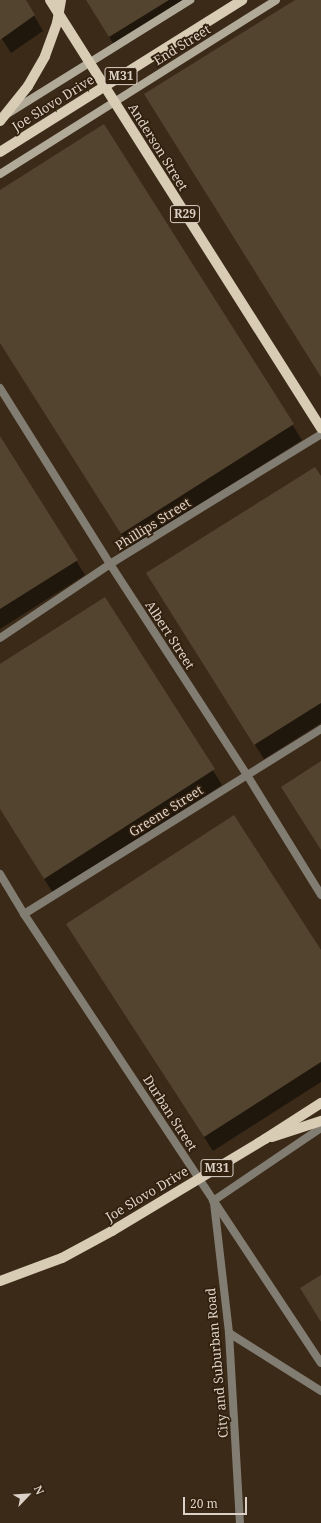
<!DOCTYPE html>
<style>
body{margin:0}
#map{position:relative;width:321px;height:1523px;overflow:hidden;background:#3b2a18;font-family:"Noto Serif",serif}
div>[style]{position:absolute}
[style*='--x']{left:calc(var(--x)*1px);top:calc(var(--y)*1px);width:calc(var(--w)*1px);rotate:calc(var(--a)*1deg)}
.shadow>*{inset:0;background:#0007}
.building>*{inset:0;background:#53442f}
.street>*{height:8px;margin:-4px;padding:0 4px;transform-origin:4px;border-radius:4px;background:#827d72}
.secondary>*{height:8px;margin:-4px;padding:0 4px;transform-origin:4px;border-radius:4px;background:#b2aa98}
.primary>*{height:10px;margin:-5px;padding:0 5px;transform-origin:5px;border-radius:5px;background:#d8ccb5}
.primary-bridge>*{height:10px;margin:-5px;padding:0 5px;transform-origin:5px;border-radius:5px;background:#d8ccb5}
span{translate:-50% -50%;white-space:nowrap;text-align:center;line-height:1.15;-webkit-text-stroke:3.5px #31200e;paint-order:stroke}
.shield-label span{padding:1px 3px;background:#31200e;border:1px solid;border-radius:3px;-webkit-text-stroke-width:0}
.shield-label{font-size:12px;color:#dcd1c6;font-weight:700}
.street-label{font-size:13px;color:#dcd1c6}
.north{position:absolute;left:8px;top:1475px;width:40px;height:40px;-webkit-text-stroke:3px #31200e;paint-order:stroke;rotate:65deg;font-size:11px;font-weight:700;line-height:16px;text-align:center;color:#dcd1c6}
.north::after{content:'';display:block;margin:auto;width:14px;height:18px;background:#dcd1c6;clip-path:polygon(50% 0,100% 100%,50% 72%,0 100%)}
.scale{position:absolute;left:183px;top:1497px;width:64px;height:18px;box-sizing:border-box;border:2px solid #dcd1c6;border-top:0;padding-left:5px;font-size:12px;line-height:14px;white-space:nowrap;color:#dcd1c6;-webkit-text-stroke:3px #31200e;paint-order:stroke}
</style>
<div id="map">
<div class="shadow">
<i style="clip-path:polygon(0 0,25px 0,43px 31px,11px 53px,0 36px)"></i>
<i style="clip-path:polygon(87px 0,196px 0,117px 50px)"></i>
<i style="clip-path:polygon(104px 125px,302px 440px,130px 548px,0 342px,0 191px)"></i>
<i style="clip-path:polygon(0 438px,85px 575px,0 629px)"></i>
<i style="clip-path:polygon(321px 478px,321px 723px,264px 759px,156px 588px)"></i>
<i style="clip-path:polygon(105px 598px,222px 785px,53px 893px,0 808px,0 665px)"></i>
<i style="clip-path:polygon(67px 924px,321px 952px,321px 1082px,213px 1151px)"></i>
</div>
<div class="building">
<i style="clip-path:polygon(0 0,26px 0,35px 15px,0 40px)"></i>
<i style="clip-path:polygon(86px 0,169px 0,109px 37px)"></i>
<i style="clip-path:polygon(295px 0,321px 0,321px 377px,144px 94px)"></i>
<i style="clip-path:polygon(104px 124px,294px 424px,121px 534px,0 343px,0 190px)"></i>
<i style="clip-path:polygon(0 436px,78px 560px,0 609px)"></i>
<i style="clip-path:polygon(315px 467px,321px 476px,321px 703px,254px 745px,146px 573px)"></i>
<i style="clip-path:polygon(105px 597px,215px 769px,44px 879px,0 809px,0 664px)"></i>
<i style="clip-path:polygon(321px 761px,321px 850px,281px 787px)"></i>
<i style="clip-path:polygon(234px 815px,321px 950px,321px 1062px,204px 1137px,66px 924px)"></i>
<i style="clip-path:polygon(321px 1275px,321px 1322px,300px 1288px)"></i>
</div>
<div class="street">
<i style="--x:0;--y:388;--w:208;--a:58"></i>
<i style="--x:110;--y:564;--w:252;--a:57"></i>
<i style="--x:247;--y:775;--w:141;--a:58.3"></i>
<i style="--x:0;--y:638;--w:133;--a:-33.9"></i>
<i style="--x:110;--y:564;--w:248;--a:-31.6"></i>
<i style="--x:0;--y:874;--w:47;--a:59"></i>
<i style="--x:24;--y:914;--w:538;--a:56.52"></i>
<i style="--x:24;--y:914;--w:350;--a:-31.9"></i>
<i style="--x:213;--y:1201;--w:130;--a:-34.1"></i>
<i style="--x:214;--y:1203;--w:131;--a:83.4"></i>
<i style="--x:229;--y:1333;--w:190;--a:86.7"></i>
<i style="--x:229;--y:1333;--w:109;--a:32.2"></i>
</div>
<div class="secondary">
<i style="--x:7;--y:114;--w:216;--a:-31.9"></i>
<i style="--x:0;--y:174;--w:326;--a:-32.2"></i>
</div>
<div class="primary">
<i style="--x:50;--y:0;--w:507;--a:57.66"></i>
<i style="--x:272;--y:1137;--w:52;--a:-18.1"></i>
<i style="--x:0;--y:1281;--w:66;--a:-20.4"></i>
<i style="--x:62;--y:1258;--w:57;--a:-28.4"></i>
</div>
<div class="primary-bridge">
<i style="--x:0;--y:121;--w:45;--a:-51.3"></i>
<i style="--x:28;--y:86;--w:34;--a:-60"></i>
<i style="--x:45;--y:56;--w:35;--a:-70"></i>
<i style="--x:57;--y:23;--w:23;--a:-80"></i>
<i style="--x:0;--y:152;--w:286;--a:-32.1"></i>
<i style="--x:112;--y:1231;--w:179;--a:-31"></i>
<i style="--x:265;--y:1139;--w:67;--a:-32.7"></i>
</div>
<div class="shield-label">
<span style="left:121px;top:76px">M31</span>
<span style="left:185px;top:214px">R29</span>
<span style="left:217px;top:1168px">M31</span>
</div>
<div class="street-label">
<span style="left:182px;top:45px;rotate:-32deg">End Street</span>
<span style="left:53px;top:103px;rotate:-32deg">Joe Slovo Drive</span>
<span style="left:158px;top:147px;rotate:58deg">Anderson Street</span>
<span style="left:153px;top:524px;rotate:-32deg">Phillips Street</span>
<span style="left:170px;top:635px;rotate:57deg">Albert Street</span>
<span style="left:166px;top:811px;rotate:-32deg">Greene Street</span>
<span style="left:170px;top:1113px;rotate:57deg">Durban Street</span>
<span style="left:147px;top:1194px;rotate:-31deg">Joe Slovo Drive</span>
<span style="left:217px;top:1363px;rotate:-95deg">City and Suburban Road</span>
</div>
<div class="north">N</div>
<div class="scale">20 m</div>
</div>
